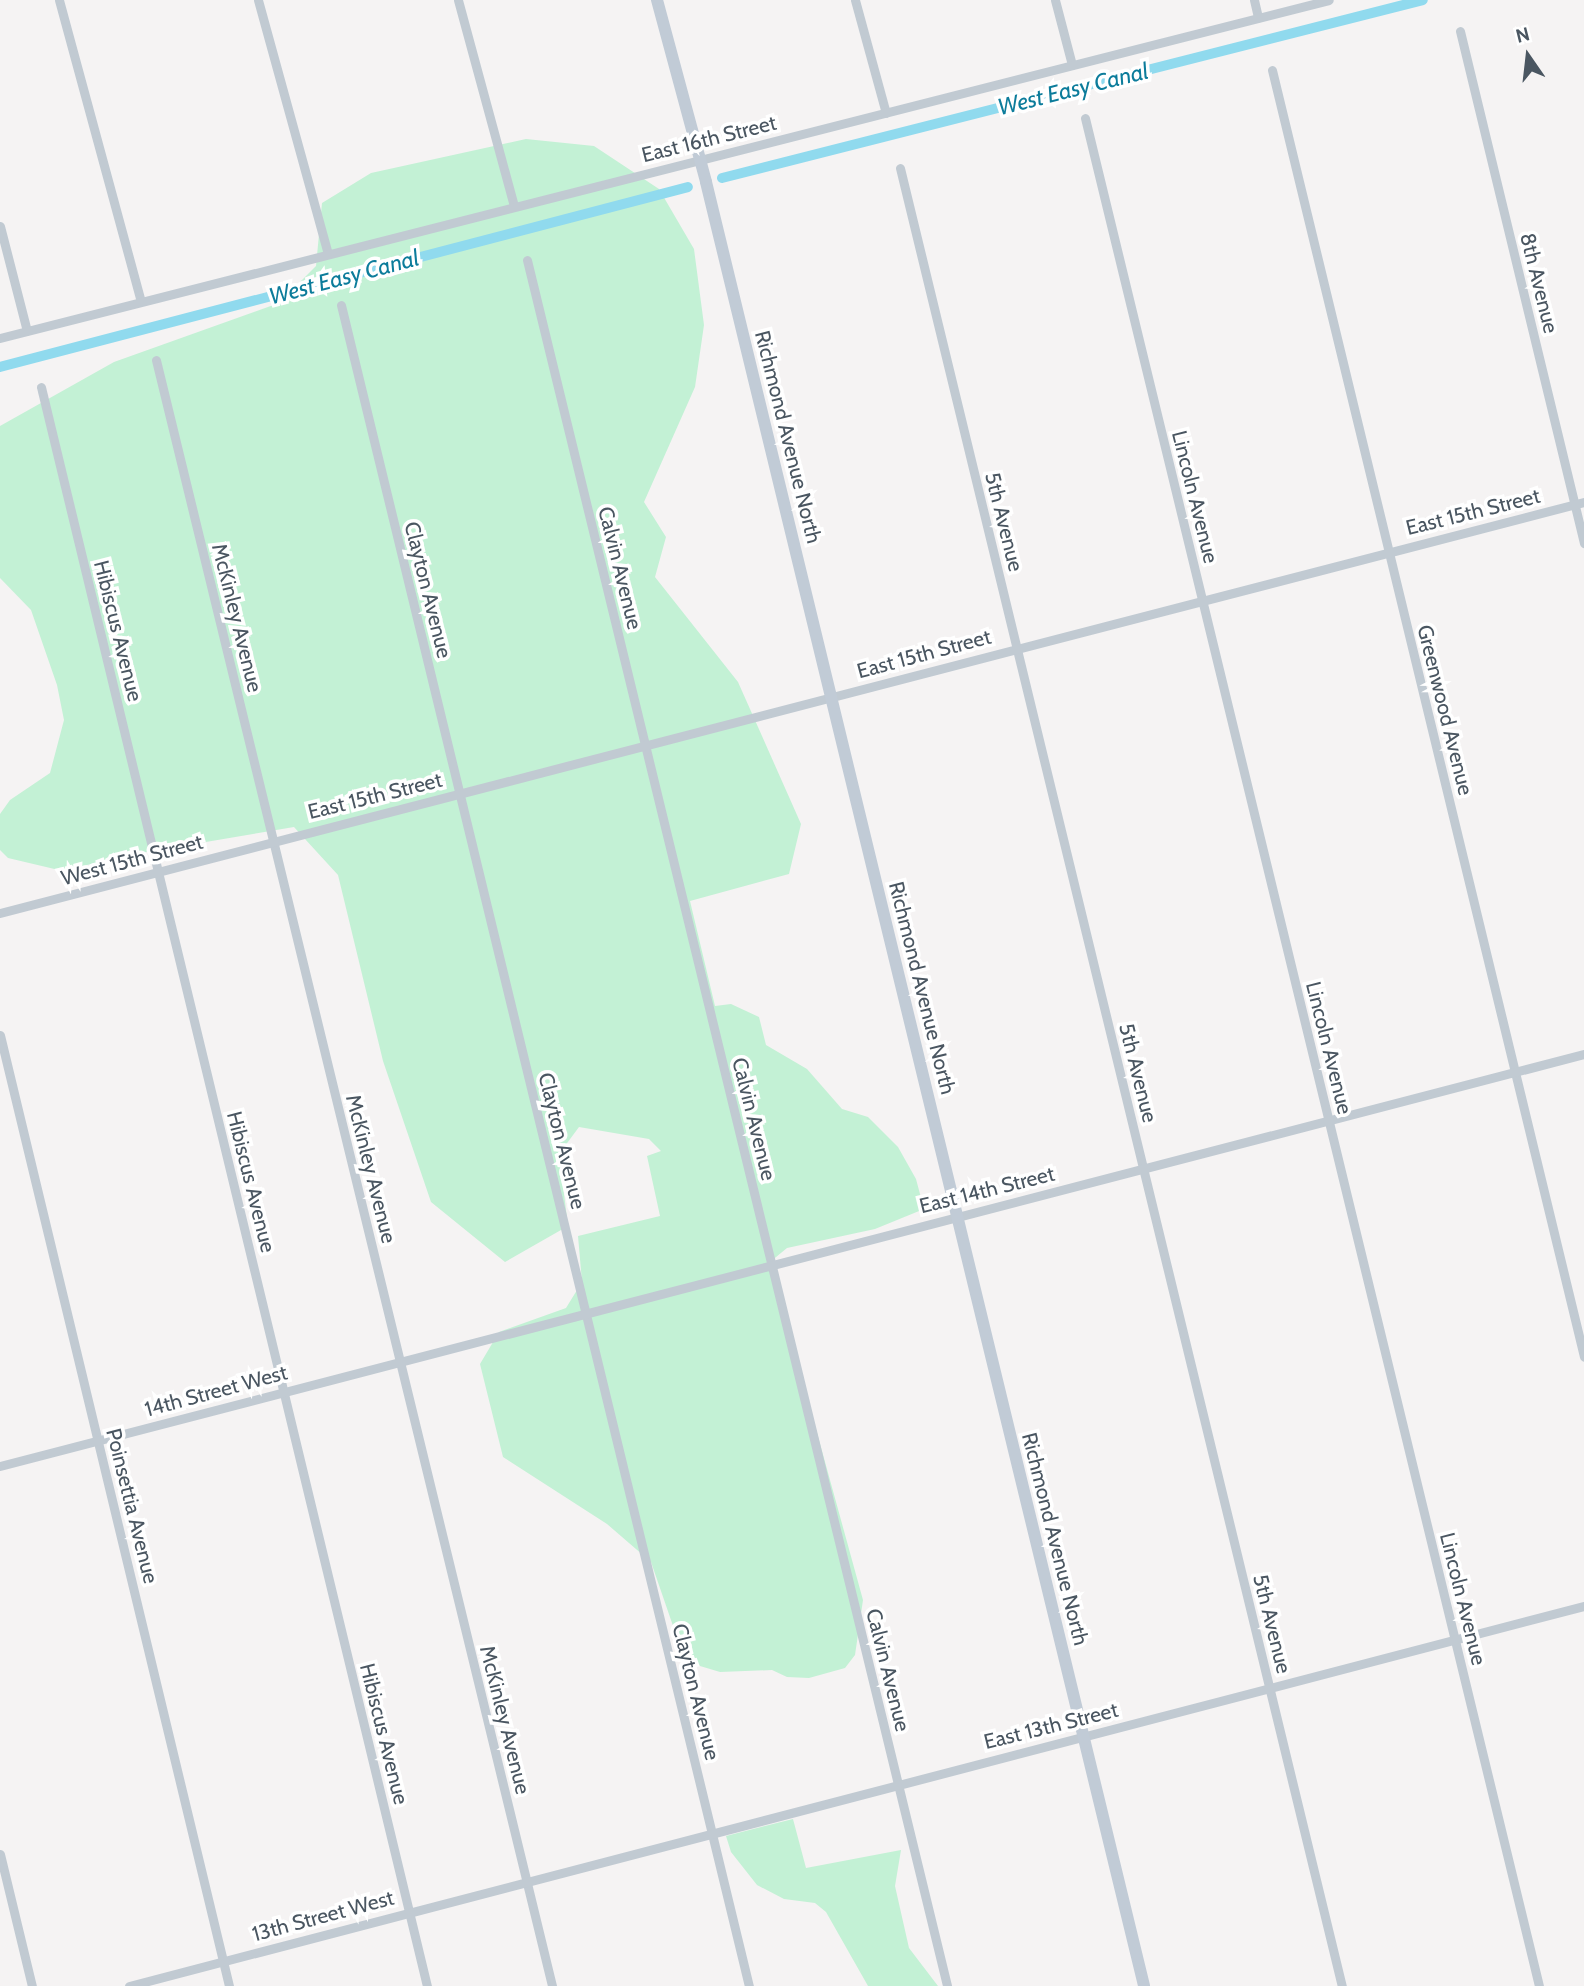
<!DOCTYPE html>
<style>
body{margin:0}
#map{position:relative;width:1584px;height:1986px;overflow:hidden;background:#f5f3f3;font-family:Cabin,sans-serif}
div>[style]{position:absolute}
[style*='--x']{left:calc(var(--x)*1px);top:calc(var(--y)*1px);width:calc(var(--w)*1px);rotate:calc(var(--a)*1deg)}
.green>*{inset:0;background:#c3f1d5}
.canal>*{height:10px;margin:-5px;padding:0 5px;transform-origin:5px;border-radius:5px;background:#90daee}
.street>*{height:9px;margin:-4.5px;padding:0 4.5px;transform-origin:4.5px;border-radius:4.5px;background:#c1cad2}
.secondary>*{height:12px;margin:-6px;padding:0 6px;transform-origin:6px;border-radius:6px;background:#c1cbd6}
span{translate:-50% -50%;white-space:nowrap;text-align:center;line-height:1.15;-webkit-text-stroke:7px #fff;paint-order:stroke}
.street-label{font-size:21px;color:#4a5661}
.water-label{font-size:23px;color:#0c7c9b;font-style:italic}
.north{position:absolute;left:1493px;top:21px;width:70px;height:70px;-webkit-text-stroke:5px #fff;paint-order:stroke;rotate:346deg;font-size:19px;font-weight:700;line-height:28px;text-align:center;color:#4a5661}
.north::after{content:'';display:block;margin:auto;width:24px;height:32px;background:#4a5661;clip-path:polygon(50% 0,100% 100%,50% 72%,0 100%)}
</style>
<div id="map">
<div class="green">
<i style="clip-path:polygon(526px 139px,594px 146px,659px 189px,694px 249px,704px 325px,695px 387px,644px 502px,666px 537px,655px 577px,738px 682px,801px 824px,789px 874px,690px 901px,715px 1006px,731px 1004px,759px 1017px,766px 1045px,807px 1069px,842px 1109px,868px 1117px,898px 1147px,916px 1179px,924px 1209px,875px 1229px,787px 1248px,770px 1262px,863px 1600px,855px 1655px,845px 1668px,809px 1678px,787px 1677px,772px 1670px,720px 1672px,690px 1663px,682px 1652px,651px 1562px,607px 1524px,503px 1457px,480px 1364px,499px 1332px,566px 1308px,582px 1282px,578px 1236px,660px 1216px,647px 1156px,661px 1151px,649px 1139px,579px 1127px,559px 1154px,568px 1226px,505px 1262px,431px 1202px,383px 1061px,338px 875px,294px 827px,123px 856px,63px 871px,8px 858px,0 850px,0 814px,10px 800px,50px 773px,64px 720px,57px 685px,31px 610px,0 578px,0 426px,114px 362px,279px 303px,316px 266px,322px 203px,371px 173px)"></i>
<i style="clip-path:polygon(793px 1819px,806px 1868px,901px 1850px,895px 1886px,909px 1948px,938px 1986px,868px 1986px,826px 1912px,815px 1903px,784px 1899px,757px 1885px,731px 1852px,726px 1836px)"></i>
</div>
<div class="canal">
<i style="--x:722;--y:178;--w:723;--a:-14.25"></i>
<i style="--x:0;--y:367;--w:711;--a:-14.66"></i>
</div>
<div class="street">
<i style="--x:59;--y:0;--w:312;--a:74.8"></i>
<i style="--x:258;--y:0;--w:263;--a:74.6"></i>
<i style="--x:458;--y:0;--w:213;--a:74.8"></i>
<i style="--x:855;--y:0;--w:117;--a:74.7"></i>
<i style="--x:1055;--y:0;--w:67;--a:75.3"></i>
<i style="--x:1254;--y:0;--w:18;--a:77"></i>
<i style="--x:1460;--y:31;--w:527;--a:76.39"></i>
<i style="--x:1272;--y:70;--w:1324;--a:76.37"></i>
<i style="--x:1085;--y:118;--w:1922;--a:76.34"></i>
<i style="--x:900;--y:168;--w:1871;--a:76.34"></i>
<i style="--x:0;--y:226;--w:108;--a:75.6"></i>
<i style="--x:527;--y:260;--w:1776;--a:76.32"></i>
<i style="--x:341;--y:305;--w:1730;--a:76.36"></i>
<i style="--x:0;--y:338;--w:1371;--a:-14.27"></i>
<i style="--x:156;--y:360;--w:1674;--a:76.31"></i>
<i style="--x:41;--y:387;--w:1645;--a:76.43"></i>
<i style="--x:0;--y:913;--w:1636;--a:-14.55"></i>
<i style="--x:0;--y:1035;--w:978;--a:76.46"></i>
<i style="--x:0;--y:1466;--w:1637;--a:-14.58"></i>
<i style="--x:0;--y:1854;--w:136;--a:76.4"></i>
<i style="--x:129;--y:1986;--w:1504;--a:-14.64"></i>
</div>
<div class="secondary">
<i style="--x:657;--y:0;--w:188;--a:74.9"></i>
<i style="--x:706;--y:182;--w:1856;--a:76.35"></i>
</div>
<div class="street-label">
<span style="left:709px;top:139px;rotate:-14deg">East 16th Street</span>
<span style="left:1539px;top:283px;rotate:76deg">8th Avenue</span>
<span style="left:788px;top:437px;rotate:76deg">Richmond Avenue North</span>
<span style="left:1195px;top:497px;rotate:76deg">Lincoln Avenue</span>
<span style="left:1473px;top:512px;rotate:-14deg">East 15th Street</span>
<span style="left:1004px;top:522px;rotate:76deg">5th Avenue</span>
<span style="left:620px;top:568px;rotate:76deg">Calvin Avenue</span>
<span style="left:428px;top:590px;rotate:76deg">Clayton Avenue</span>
<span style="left:237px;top:618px;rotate:76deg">McKinley Avenue</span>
<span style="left:118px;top:631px;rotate:76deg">Hibiscus Avenue</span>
<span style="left:924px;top:654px;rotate:-15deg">East 15th Street</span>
<span style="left:1445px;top:710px;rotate:76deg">Greenwood Avenue</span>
<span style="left:375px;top:796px;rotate:-14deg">East 15th Street</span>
<span style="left:132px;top:860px;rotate:-15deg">West 15th Street</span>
<span style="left:922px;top:988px;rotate:76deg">Richmond Avenue North</span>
<span style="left:1329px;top:1048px;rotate:76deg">Lincoln Avenue</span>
<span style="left:1138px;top:1073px;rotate:76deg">5th Avenue</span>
<span style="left:754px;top:1119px;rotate:76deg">Calvin Avenue</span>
<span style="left:562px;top:1141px;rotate:76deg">Clayton Avenue</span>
<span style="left:371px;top:1169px;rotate:76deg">McKinley Avenue</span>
<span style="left:251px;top:1182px;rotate:76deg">Hibiscus Avenue</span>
<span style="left:987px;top:1190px;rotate:-14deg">East 14th Street</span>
<span style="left:216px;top:1391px;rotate:-15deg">14th Street West</span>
<span style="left:132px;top:1506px;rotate:76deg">Poinsettia Avenue</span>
<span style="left:1055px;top:1539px;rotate:76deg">Richmond Avenue North</span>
<span style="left:1463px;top:1599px;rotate:76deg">Lincoln Avenue</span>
<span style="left:1272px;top:1624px;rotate:76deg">5th Avenue</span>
<span style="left:888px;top:1670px;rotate:76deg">Calvin Avenue</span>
<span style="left:696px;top:1692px;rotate:76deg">Clayton Avenue</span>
<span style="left:505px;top:1720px;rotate:76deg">McKinley Avenue</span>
<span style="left:1051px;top:1726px;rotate:-14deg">East 13th Street</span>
<span style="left:384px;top:1734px;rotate:76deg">Hibiscus Avenue</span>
<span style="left:323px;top:1916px;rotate:-15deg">13th Street West</span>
</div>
<div class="water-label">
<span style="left:1073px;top:89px;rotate:-14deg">West Easy Canal</span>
<span style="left:344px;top:277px;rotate:-15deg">West Easy Canal</span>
</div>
<div class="north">N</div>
</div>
